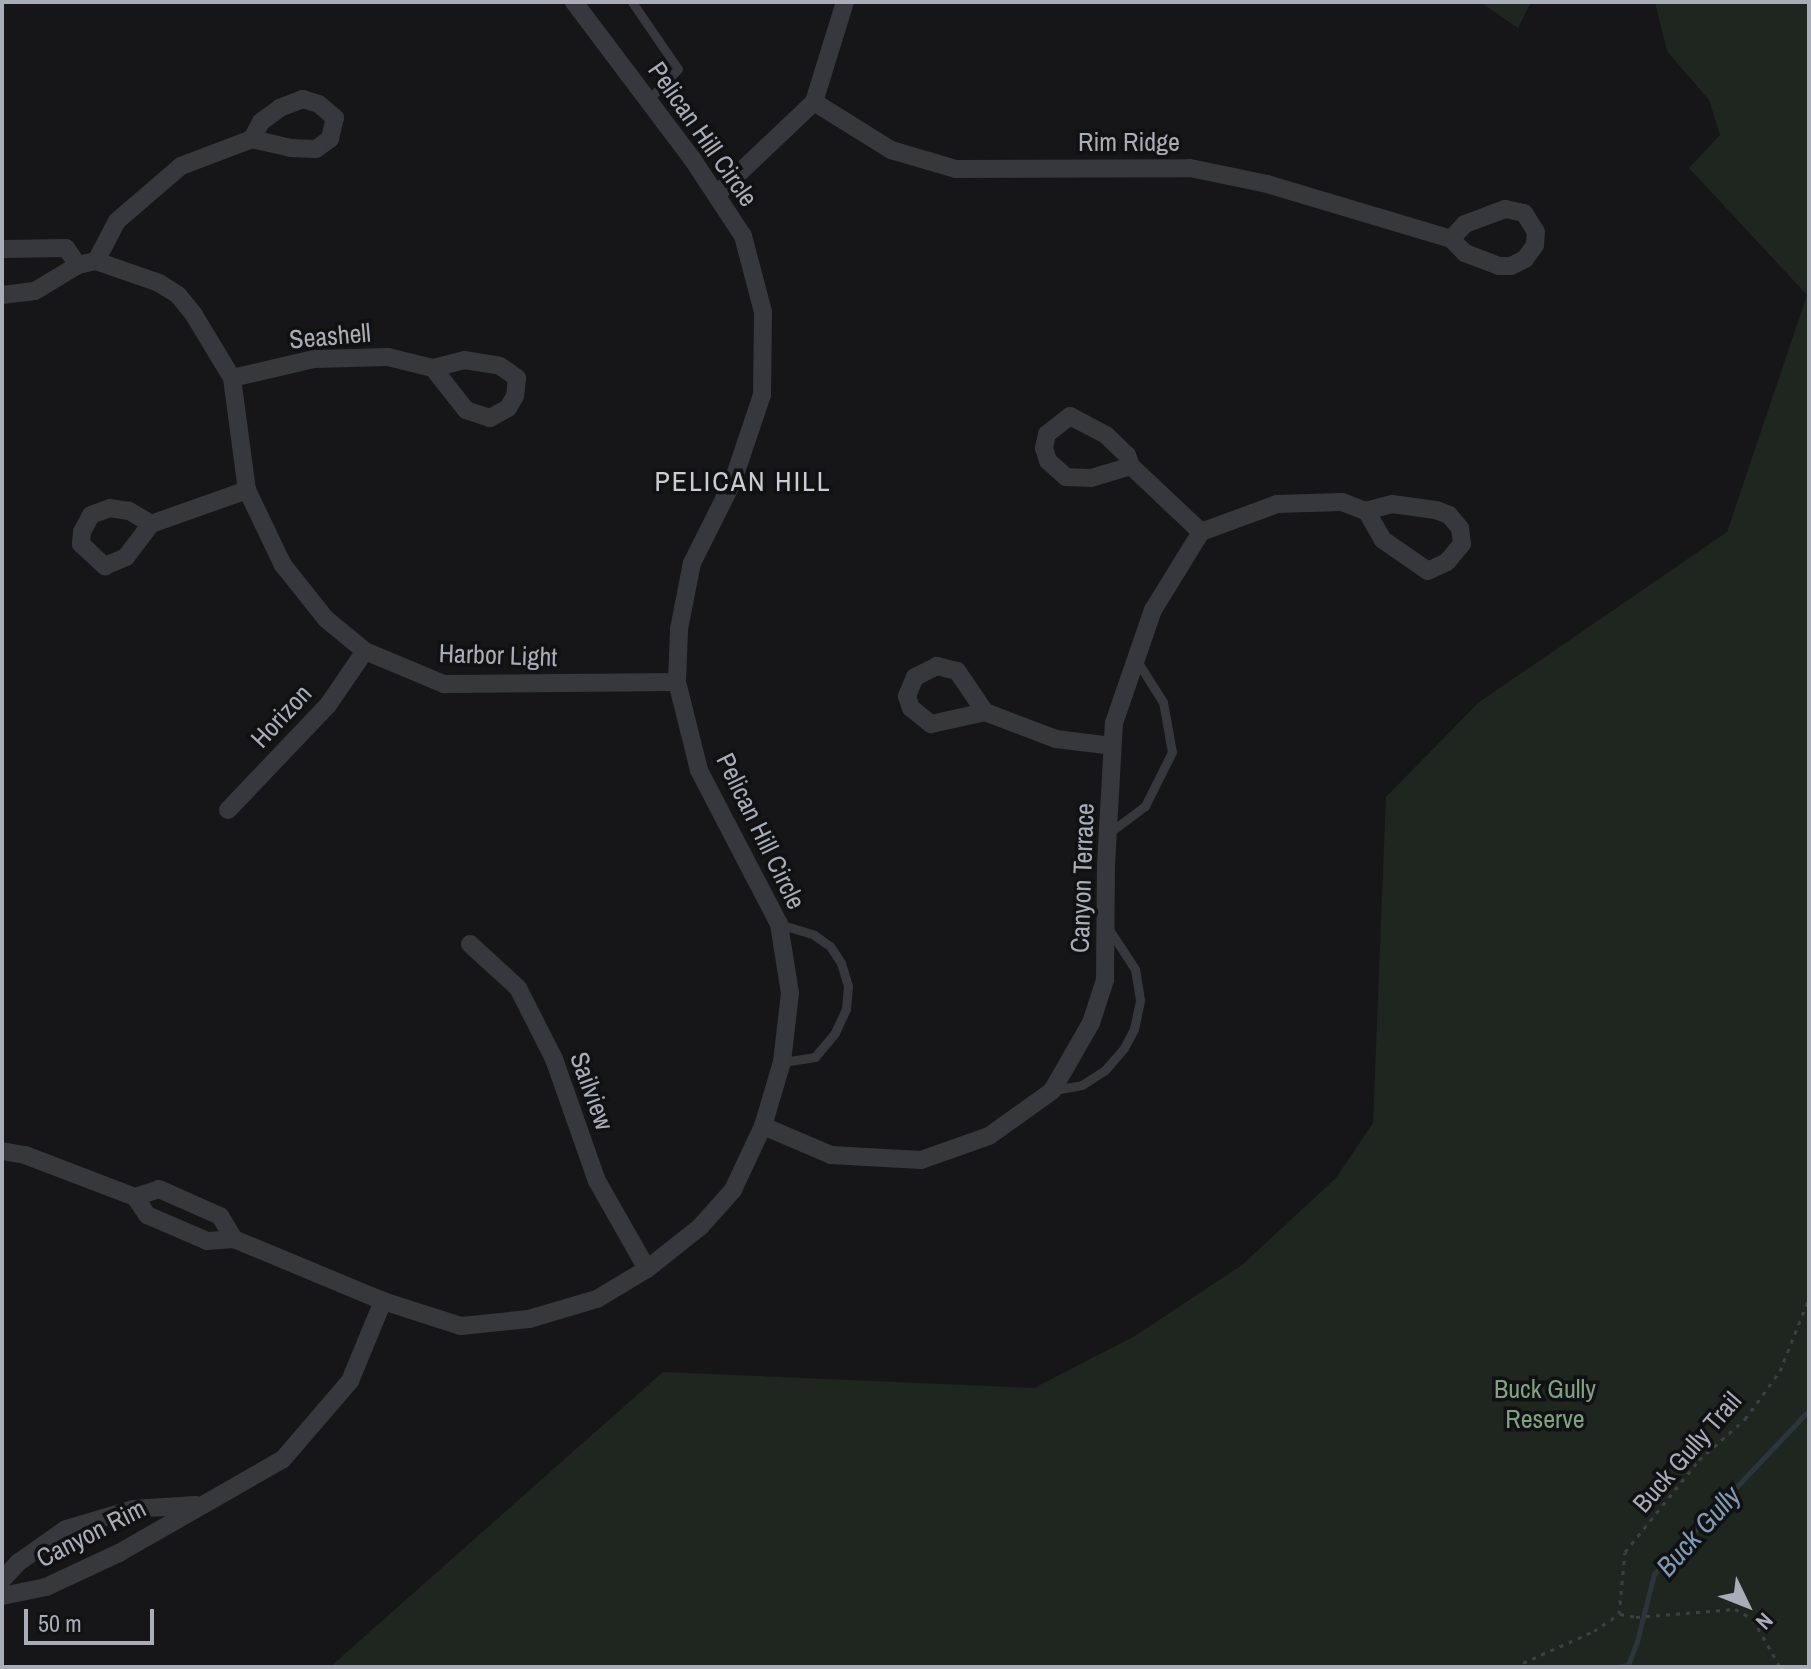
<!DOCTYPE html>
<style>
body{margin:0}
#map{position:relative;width:1811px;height:1669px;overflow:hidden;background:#161618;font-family:"Archivo Narrow",sans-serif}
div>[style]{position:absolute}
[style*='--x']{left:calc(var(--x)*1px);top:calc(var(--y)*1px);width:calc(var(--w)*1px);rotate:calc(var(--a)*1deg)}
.green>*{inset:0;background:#1e261f}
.stream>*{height:5px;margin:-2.5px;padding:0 2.5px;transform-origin:2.5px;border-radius:2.5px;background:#2c353c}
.path>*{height:3px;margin-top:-1.5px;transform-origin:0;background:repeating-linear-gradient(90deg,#3d3f44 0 4px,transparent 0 10px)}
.lane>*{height:9px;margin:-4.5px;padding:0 4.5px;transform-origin:4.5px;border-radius:4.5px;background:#37383d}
.street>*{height:18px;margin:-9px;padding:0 9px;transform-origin:9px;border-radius:9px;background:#37383d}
span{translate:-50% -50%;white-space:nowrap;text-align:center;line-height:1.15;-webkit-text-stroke:7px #111113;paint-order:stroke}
.street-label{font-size:26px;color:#a8adb8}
.park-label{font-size:26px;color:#7fa381}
.neighbourhood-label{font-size:28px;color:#c9ccd4;letter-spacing:2px}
.water-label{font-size:28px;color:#7f9bb3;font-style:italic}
.frame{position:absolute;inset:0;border:4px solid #a8adb8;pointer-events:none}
.north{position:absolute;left:1707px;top:1565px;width:80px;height:80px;-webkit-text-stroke:6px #111113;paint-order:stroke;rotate:133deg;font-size:22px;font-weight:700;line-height:32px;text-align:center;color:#a8adb8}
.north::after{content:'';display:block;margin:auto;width:28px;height:36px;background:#a8adb8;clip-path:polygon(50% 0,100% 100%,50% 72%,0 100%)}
.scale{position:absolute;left:24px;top:1609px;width:130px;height:36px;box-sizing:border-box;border:4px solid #a8adb8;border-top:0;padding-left:10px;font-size:24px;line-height:28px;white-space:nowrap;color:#a8adb8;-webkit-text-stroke:6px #111113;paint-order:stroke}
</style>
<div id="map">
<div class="green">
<i style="clip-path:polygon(1480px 2px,1531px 2px,1518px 28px)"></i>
<i style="clip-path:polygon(1655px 2px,1809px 2px,1809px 1667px,330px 1667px,663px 1372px,1034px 1388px,1135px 1336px,1242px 1265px,1336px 1178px,1373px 1123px,1386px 797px,1478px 703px,1727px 532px,1807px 295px,1689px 168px,1720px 135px,1709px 100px,1667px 51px)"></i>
</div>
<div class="stream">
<i style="--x:1619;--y:1667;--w:9;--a:-13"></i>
<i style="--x:1628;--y:1665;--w:26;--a:-69"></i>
<i style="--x:1637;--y:1641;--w:69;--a:-75.8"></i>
<i style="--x:1654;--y:1574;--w:226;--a:-46.6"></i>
</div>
<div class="path">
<i style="--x:1620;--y:1614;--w:16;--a:11"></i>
<i style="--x:1636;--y:1617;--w:99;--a:-4.6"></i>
<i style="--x:1735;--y:1609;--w:21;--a:29"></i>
<i style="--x:1753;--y:1619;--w:55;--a:60.6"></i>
<i style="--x:1514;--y:1667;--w:88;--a:-24.2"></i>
<i style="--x:1594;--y:1631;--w:30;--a:-34"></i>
<i style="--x:1619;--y:1614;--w:62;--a:-84.5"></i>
<i style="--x:1625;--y:1552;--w:118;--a:-51.2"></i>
<i style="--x:1699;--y:1460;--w:62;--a:-41.7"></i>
<i style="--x:1745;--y:1419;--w:59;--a:-53.9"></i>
<i style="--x:1780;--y:1371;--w:79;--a:-68.3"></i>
</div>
<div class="lane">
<i style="--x:632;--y:2;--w:81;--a:55.5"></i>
<i style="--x:678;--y:69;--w:42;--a:134"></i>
<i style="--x:1109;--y:833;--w:45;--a:-36.9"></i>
<i style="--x:1145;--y:806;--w:60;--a:-63.4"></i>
<i style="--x:1172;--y:752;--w:51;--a:-100.2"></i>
<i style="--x:1163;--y:702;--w:49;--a:-122.4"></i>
<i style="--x:779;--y:924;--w:37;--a:17"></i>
<i style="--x:814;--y:935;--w:19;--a:35"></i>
<i style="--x:830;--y:946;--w:20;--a:57"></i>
<i style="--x:841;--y:963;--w:24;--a:73"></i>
<i style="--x:848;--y:986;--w:23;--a:95"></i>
<i style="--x:846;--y:1009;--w:26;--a:115"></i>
<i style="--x:835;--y:1033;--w:31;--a:130"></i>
<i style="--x:815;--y:1057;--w:33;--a:171"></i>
<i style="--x:1054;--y:1090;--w:28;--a:-10"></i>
<i style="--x:1082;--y:1085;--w:27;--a:-33"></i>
<i style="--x:1105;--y:1070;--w:29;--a:-49"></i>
<i style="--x:1124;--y:1048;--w:21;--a:-62"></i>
<i style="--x:1134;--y:1029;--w:30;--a:-78"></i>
<i style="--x:1140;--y:1000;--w:31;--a:-99"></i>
<i style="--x:1135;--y:969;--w:45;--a:-123.3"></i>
</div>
<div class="street">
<i style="--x:814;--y:102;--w:91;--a:31.9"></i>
<i style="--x:891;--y:150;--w:68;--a:16.3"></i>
<i style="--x:956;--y:169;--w:234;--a:-0.2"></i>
<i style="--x:1190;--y:168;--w:79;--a:11.7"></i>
<i style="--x:1267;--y:184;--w:192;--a:16.6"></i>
<i style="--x:1451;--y:239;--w:20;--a:45"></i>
<i style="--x:1465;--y:253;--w:36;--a:21"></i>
<i style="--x:1499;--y:266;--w:12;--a:0"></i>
<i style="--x:1511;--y:266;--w:16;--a:-27"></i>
<i style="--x:1525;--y:259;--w:17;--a:-54"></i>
<i style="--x:1535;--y:245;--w:13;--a:-86"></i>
<i style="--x:1536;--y:232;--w:22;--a:-122"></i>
<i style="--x:1524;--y:213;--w:19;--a:-168"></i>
<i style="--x:1505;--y:209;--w:43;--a:159.4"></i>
<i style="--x:1465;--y:224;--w:21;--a:133"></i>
<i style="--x:717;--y:194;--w:134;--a:-43.5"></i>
<i style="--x:814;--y:102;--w:105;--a:-72.8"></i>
<i style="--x:2;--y:249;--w:64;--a:-0.9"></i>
<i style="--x:66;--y:248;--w:21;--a:55"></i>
<i style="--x:96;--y:261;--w:45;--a:-62.3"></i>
<i style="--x:117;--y:221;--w:84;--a:-40.7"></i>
<i style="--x:181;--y:166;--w:76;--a:-20.8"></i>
<i style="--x:252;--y:139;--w:39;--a:13"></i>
<i style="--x:290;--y:148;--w:26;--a:2"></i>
<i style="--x:316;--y:149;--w:17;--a:-36"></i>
<i style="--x:330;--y:139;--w:22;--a:-77"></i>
<i style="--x:335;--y:118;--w:21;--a:-139"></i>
<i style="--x:319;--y:104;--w:17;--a:-163"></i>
<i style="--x:303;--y:99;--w:25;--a:159"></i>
<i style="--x:280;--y:108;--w:24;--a:144"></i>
<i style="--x:261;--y:122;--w:19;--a:118"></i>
<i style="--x:2;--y:295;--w:33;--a:-7"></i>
<i style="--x:35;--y:291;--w:50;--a:-31.2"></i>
<i style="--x:78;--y:265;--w:18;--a:-13"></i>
<i style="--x:96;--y:261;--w:67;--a:19.2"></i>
<i style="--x:159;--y:283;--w:22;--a:32"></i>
<i style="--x:178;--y:295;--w:26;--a:51"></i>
<i style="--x:194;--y:315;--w:74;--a:58.9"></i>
<i style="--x:232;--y:378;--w:113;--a:82.4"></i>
<i style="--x:247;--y:490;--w:83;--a:64.4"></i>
<i style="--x:283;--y:565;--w:69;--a:51.5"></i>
<i style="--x:326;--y:619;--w:50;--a:39.4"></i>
<i style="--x:365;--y:651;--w:86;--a:22.7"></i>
<i style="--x:444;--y:684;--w:233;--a:-0.5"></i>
<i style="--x:232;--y:378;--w:84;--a:-13"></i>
<i style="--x:314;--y:359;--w:74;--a:-1.5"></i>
<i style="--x:388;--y:357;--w:46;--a:13.7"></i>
<i style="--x:433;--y:368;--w:32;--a:-14"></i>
<i style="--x:464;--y:360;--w:36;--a:9"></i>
<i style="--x:500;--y:366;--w:21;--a:35"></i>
<i style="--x:517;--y:378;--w:18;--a:96"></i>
<i style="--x:515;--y:396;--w:14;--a:120"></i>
<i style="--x:508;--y:408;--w:21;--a:151"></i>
<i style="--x:490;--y:418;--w:25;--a:-162"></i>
<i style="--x:466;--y:410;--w:53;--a:-128.2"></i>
<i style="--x:1131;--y:466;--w:42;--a:163.3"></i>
<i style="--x:1091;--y:478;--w:25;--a:-178"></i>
<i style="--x:1066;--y:477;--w:24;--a:-138"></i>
<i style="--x:1048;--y:461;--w:14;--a:-107"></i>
<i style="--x:1044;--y:448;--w:14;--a:-78"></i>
<i style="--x:1047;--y:434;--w:29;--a:-38"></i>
<i style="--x:1070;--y:416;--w:41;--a:27.8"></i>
<i style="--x:1106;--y:435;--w:29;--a:44"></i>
<i style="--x:1127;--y:455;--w:12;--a:70"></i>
<i style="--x:1131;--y:466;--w:96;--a:43.3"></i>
<i style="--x:151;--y:524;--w:26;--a:-149"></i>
<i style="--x:129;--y:511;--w:19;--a:-171"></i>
<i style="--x:110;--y:508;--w:20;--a:160"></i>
<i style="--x:91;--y:515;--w:19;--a:118"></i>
<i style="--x:82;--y:532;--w:12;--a:95"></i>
<i style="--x:81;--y:544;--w:33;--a:43"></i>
<i style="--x:105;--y:566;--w:23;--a:-23"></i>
<i style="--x:126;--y:557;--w:41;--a:-52.9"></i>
<i style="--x:151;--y:524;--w:102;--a:-19.5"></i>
<i style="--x:985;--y:712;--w:50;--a:-124.3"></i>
<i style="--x:957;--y:671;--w:21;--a:-166"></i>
<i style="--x:937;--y:666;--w:25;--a:153"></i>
<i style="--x:915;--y:677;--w:21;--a:113"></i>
<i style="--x:907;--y:696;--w:13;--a:72"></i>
<i style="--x:911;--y:708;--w:26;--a:39"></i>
<i style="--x:931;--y:724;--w:55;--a:-12.5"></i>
<i style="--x:985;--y:712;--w:76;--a:20.8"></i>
<i style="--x:1056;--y:739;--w:56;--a:7.1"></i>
<i style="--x:228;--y:810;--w:145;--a:-46.4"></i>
<i style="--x:328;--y:705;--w:65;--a:-55.6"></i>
<i style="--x:470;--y:944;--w:65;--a:42.5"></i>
<i style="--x:518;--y:988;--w:80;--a:63.1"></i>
<i style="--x:554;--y:1059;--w:129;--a:70.6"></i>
<i style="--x:597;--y:1181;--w:101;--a:60.4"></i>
<i style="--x:763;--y:1126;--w:74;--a:23.1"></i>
<i style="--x:831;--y:1155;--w:90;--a:3.2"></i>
<i style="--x:921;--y:1160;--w:72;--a:-19.4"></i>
<i style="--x:989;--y:1136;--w:77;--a:-35.5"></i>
<i style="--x:1052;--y:1091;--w:78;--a:-60.2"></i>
<i style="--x:1091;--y:1023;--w:45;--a:-72"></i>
<i style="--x:1105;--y:980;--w:115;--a:-89.5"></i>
<i style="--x:1106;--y:865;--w:142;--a:-86.8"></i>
<i style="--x:1114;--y:723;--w:120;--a:-71"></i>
<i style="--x:1153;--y:610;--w:92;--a:-58.4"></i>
<i style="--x:1201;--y:532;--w:81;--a:-20.2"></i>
<i style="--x:1277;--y:504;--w:65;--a:-1.8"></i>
<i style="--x:1342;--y:502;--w:26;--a:21"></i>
<i style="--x:1366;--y:511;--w:27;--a:-15"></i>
<i style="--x:1392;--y:504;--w:44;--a:7.8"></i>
<i style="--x:1436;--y:510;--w:14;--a:21"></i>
<i style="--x:1449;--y:515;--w:17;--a:50"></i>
<i style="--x:1460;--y:528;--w:16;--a:83"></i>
<i style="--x:1462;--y:544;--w:23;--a:130"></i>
<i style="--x:1447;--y:562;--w:21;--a:155"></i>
<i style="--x:1428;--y:571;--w:55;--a:-145.4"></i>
<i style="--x:1383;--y:540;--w:34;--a:-120"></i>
<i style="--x:2;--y:1151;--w:23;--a:10"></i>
<i style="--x:25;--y:1155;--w:118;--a:20.9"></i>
<i style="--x:135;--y:1197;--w:22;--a:56"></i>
<i style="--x:147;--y:1215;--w:65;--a:23.4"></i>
<i style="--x:207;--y:1241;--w:27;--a:-4"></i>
<i style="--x:135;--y:1197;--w:25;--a:-18"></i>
<i style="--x:159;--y:1189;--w:67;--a:23.9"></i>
<i style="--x:220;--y:1216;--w:27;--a:59"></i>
<i style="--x:234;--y:1239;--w:161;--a:22.6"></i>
<i style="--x:383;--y:1301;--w:82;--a:17.8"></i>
<i style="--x:461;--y:1326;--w:68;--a:-5.9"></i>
<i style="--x:529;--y:1319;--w:71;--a:-16.4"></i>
<i style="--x:597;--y:1299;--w:58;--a:-31"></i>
<i style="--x:647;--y:1269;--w:68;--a:-38.4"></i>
<i style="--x:700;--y:1227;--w:50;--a:-48.3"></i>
<i style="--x:733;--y:1190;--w:71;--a:-64.9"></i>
<i style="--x:763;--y:1126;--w:67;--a:-73.5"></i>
<i style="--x:782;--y:1062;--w:69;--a:-83.4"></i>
<i style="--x:790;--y:993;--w:70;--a:-99.1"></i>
<i style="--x:779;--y:924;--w:174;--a:-117.5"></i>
<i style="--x:699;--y:770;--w:91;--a:-104"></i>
<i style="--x:677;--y:682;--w:53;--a:-87.8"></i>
<i style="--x:679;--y:629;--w:67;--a:-78.9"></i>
<i style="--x:692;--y:563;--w:92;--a:-63.4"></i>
<i style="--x:733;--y:481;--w:91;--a:-71.4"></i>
<i style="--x:762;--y:395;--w:83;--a:-89.3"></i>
<i style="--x:763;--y:312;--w:79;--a:-104.7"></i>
<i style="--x:743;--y:236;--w:91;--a:-123.3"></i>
<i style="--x:693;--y:160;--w:198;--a:-127"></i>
<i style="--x:2;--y:1580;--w:25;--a:-47"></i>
<i style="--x:19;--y:1562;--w:57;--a:-35.1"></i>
<i style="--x:66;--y:1529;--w:70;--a:-16.6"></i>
<i style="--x:133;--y:1509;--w:63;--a:-3.6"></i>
<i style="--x:2;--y:1596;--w:45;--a:-11.6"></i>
<i style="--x:46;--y:1587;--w:81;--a:-25"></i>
<i style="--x:119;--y:1553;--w:189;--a:-29.8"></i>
<i style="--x:283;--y:1459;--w:103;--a:-49.3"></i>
<i style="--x:350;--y:1381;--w:87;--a:-67.6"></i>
</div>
<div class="street-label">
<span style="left:703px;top:134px;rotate:55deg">Pelican Hill Circle</span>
<span style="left:1129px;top:142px">Rim Ridge</span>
<span style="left:330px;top:336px;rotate:-5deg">Seashell</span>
<span style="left:498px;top:655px;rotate:2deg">Harbor Light</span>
<span style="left:281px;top:716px;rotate:-47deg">Horizon</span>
<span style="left:761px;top:831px;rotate:64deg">Pelican Hill Circle</span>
<span style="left:1082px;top:878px;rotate:-88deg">Canyon Terrace</span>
<span style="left:592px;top:1091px;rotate:70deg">Sailview</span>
<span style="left:1687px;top:1452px;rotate:-49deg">Buck Gully Trail</span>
<span style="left:91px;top:1533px;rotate:-27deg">Canyon Rim</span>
</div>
<div class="park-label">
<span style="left:1545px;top:1404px">Buck Gully<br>Reserve</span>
</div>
<div class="neighbourhood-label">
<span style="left:743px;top:481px">PELICAN HILL</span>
</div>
<div class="water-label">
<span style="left:1698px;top:1531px;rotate:-48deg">Buck Gully</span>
</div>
<div class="frame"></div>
<div class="north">N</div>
<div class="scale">50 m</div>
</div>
